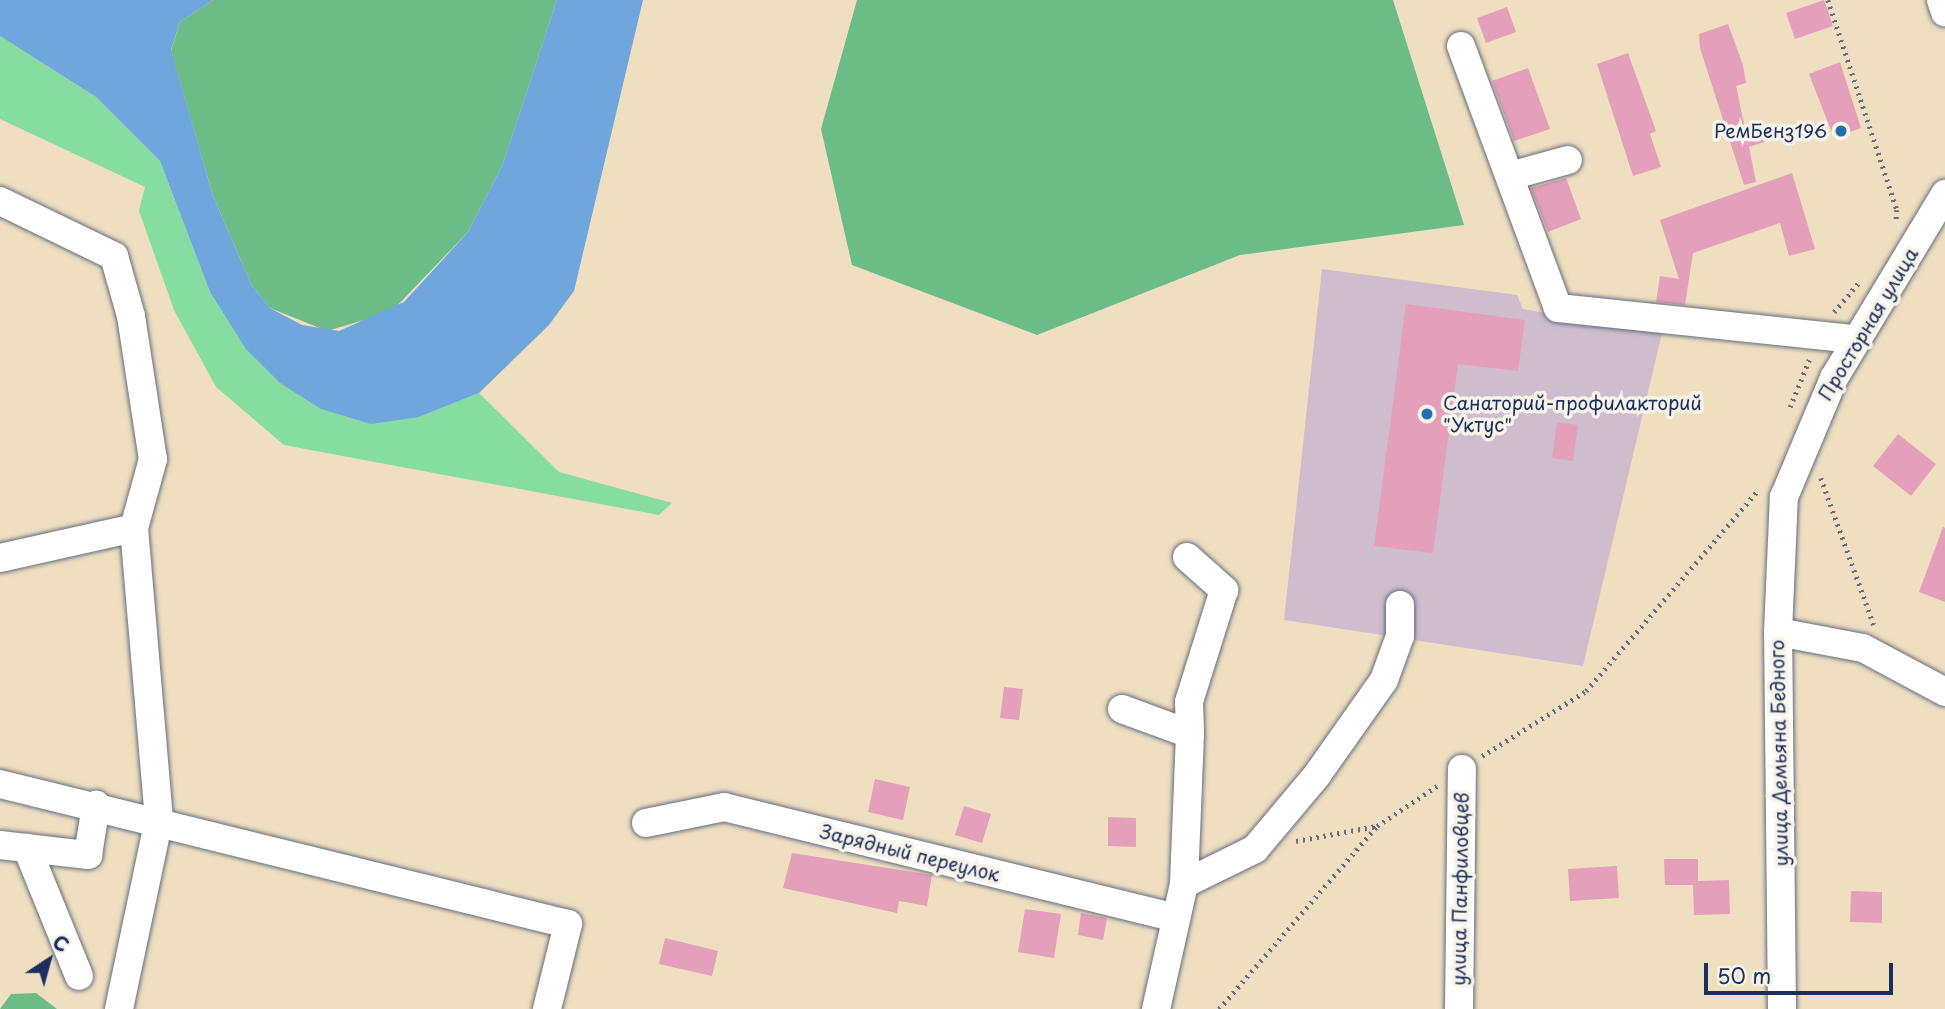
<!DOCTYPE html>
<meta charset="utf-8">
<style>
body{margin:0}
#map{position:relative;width:1945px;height:1009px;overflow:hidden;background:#efdfc0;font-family:"Playpen Sans",sans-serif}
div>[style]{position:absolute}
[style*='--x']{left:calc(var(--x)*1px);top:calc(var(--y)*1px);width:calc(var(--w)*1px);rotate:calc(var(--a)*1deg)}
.industrial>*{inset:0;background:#cfbdce}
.green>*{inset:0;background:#85dda2}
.forest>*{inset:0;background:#6cbc88}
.water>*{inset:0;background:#70a6de}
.building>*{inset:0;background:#e4a0bb}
.path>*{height:4.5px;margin-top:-2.25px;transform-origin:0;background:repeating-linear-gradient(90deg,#656d80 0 2px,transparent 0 7px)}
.roads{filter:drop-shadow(0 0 2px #656d80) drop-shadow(0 0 2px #656d80)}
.minor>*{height:28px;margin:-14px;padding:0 14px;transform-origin:14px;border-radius:14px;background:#fff}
.dots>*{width:19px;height:19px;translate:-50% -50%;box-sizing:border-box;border:4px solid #f7f3e8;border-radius:50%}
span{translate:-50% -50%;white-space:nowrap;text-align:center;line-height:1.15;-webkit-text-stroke:7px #f7f3e8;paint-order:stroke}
.poi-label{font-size:19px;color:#1b2f5e}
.right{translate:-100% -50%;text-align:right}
.left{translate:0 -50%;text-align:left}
.street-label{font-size:19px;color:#1b2f5e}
.north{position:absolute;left:14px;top:925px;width:70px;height:70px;-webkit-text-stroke:5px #f7f3e8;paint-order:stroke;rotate:36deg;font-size:19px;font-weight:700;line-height:28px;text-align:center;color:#1b2f5e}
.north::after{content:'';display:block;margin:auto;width:24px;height:32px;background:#1b2f5e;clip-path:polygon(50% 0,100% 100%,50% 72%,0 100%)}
.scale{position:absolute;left:1704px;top:963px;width:189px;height:32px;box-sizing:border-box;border:4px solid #1b2f5e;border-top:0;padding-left:9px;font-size:21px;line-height:24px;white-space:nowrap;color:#1b2f5e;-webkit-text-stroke:5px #f7f3e8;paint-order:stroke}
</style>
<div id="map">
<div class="industrial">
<i style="clip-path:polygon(1322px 269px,1517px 295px,1523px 309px,1662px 333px,1583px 666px,1284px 620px)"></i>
</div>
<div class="green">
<i style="clip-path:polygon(0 36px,96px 97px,160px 161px,210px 292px,245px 348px,419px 417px,479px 393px,559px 472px,672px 503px,659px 515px,284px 445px,216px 387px,174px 310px,139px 211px,145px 187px,0 119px)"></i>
</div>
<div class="forest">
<i style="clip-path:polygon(213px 0,557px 0,502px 166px,468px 232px,391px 312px,327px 331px,270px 308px,252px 286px,213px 196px,171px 51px,180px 22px)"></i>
<i style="clip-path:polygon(857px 0,1393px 0,1464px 225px,1240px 255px,1037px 335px,852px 265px,821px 129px)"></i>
<i style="clip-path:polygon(36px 993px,57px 1009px,0 1009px,11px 994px)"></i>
</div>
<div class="water">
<i style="clip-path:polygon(0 0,213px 0,180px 22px,171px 50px,213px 196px,252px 286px,270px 308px,302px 325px,339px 331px,404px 302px,468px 232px,502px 166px,557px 0,643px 0,574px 291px,549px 325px,479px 393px,419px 417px,371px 424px,321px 409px,280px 383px,245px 348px,210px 292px,160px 161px,96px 97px,0 36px)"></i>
</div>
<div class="building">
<i style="clip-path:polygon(1824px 0,1833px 26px,1795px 39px,1786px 13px)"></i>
<i style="clip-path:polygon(1507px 7px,1516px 32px,1486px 43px,1477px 18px)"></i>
<i style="clip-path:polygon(1728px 24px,1743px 65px,1746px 83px,1736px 86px,1745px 128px,1757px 123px,1764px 142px,1749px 147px,1756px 182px,1744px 185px,1700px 48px,1699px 34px)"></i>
<i style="clip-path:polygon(1628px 53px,1656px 131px,1650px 134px,1661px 167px,1633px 176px,1597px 64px)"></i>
<i style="clip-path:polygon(1840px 62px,1861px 128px,1834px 138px,1809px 74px)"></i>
<i style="clip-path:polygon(1528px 68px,1550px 129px,1514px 141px,1492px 81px)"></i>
<i style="clip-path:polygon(1792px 173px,1815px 249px,1789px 256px,1780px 223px,1693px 253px,1685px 305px,1656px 302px,1660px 276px,1679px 279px,1660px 220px)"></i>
<i style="clip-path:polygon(1566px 178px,1581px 219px,1548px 232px,1531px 188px)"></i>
<i style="clip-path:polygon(1406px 304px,1525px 320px,1518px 371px,1458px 364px,1433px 553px,1374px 546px)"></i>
<i style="clip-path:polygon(1557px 422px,1578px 425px,1573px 461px,1552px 458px)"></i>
<i style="clip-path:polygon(1898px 434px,1936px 464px,1911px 496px,1873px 466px)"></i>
<i style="clip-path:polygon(1943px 527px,1945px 528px,1945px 602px,1919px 592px)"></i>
<i style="clip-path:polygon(1004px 687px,1023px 689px,1019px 720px,1000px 718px)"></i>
<i style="clip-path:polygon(875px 779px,910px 787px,903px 820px,868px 812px)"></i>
<i style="clip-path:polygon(964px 806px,991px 814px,982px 843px,955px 835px)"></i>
<i style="clip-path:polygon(1108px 817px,1136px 818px,1136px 847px,1108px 846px)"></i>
<i style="clip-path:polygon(792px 853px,932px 875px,927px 906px,899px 901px,897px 913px,783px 888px)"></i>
<i style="clip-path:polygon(1664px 859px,1698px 859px,1698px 881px,1729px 880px,1730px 914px,1694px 915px,1693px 885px,1665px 885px)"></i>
<i style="clip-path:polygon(1617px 866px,1619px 898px,1570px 901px,1568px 869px)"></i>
<i style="clip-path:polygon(1851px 891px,1882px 892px,1882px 923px,1850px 922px)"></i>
<i style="clip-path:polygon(1025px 909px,1061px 914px,1054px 958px,1018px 952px)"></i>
<i style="clip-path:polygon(1081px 913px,1107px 918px,1103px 940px,1078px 935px)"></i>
<i style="clip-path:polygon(665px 938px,718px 951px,712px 976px,659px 964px)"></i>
</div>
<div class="path">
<i style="--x:1828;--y:0;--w:221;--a:71.8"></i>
<i style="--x:1897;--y:210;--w:13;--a:94"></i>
<i style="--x:1834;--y:312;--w:38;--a:-50"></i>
<i style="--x:1790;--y:407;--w:51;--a:-68"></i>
<i style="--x:1821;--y:478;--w:156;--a:70.2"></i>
<i style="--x:1482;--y:756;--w:123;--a:-32"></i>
<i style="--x:1586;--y:691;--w:265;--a:-49.4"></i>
<i style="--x:1296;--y:841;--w:82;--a:-10.5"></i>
<i style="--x:1219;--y:1009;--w:242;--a:-49.2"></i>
<i style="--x:1377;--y:826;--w:72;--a:-33.7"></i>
</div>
<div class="roads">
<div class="minor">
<i style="--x:1941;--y:0;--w:13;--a:72"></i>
<i style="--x:1461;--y:46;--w:279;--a:69.7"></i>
<i style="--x:1558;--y:308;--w:298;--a:6"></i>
<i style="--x:1510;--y:176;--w:60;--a:-15.4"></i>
<i style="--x:0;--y:201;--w:127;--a:25.8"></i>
<i style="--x:114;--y:256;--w:62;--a:74.2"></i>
<i style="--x:131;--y:316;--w:145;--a:81.3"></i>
<i style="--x:153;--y:459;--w:72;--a:105.4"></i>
<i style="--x:134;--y:528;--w:292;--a:85.1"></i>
<i style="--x:159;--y:819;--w:194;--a:101.9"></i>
<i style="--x:1187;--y:557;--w:50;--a:41.7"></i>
<i style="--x:1224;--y:590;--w:117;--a:107.4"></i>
<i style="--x:1189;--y:702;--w:32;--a:88"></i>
<i style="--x:0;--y:558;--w:137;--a:-12.6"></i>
<i style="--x:1778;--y:632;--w:86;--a:10.7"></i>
<i style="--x:1863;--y:648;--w:93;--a:28.2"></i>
<i style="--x:1122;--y:709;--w:72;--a:20.2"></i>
<i style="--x:1190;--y:734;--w:150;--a:92.3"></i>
<i style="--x:1184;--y:884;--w:128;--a:102.6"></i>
<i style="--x:0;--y:784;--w:585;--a:13.85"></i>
<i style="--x:568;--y:924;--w:88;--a:103.9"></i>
<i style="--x:646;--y:823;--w:80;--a:-11.6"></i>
<i style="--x:724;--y:807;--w:462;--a:13.8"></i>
<i style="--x:0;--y:845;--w:89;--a:6.5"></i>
<i style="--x:88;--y:855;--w:51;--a:-80.9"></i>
<i style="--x:27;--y:848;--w:138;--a:67.9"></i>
<i style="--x:1184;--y:884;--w:79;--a:-26.2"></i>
<i style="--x:1255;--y:849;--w:97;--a:-50"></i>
<i style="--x:1317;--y:775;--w:116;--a:-54.8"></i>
<i style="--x:1384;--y:680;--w:47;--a:-70"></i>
<i style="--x:1400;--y:636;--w:31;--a:-90"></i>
<i style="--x:1459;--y:1009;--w:240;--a:-89.3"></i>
<i style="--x:1782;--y:1009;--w:377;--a:-90.6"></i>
<i style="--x:1778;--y:632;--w:135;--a:-87.5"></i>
<i style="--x:1784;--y:497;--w:129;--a:-67.2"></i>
<i style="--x:1834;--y:378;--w:215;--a:-58.9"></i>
</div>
</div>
<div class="dots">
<i style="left:1841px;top:131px;background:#1f6fb2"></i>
<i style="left:1427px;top:414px;background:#1f6fb2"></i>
</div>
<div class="poi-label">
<span class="right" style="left:1827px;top:131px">РемБенз196</span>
<span class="left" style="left:1443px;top:414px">Санаторий-профилакторий<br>"Уктус"</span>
</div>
<div class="street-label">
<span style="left:1868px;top:324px;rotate:-59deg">Просторная улица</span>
<span style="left:1779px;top:753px;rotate:-91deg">улица Демьяна Бедного</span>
<span style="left:910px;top:853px;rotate:14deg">Зарядный переулок</span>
<span style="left:1460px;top:889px;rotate:-89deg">улица Панфиловцев</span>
</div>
<div class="north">С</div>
<div class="scale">50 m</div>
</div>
